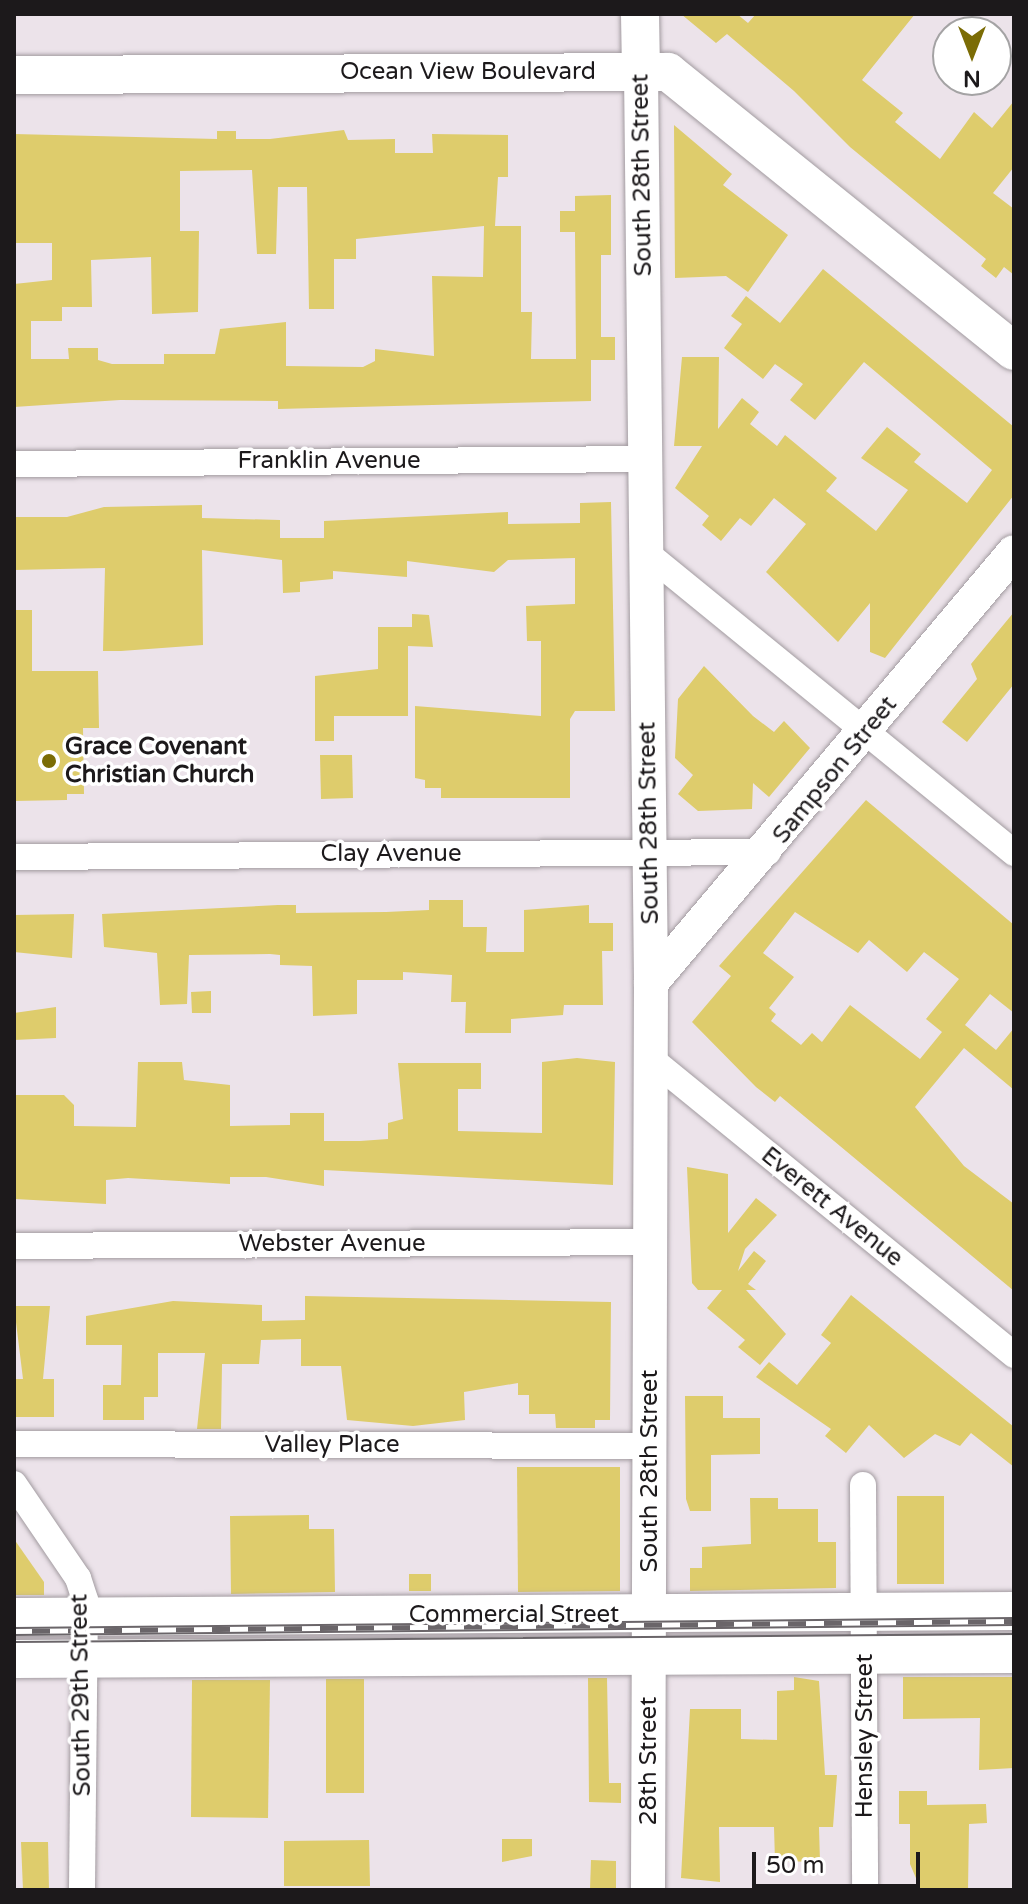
<!DOCTYPE html>
<style>
body{margin:0}
#map{position:relative;width:1028px;height:1904px;overflow:hidden;background:#ece3ea;font-family:"Varela Round",sans-serif}
div>[style]{position:absolute}
[style*='--x']{left:calc(var(--x)*1px);top:calc(var(--y)*1px);width:calc(var(--w)*1px);rotate:calc(var(--a)*1deg)}
.building>*{inset:0;background:#decc6c}
.roads{filter:drop-shadow(0 0 2px #a29ba0) drop-shadow(0 0 2px #a29ba0)}
.minor>*{height:26px;margin:-13px;padding:0 13px;transform-origin:13px;border-radius:13px;background:#fff}
.tertiary>*{height:34px;margin:-17px;padding:0 17px;transform-origin:17px;border-radius:17px;background:#fff}
.secondary>*{height:38px;margin:-19px;padding:0 19px;transform-origin:19px;border-radius:19px;background:#fff}
.tram>*{height:2px;margin:-1px;padding:0 1px;transform-origin:1px;border-radius:1px;background:#6a6569}
.rail>*{height:9px;margin-top:-4.5px;transform-origin:0;background:repeating-linear-gradient(90deg,#fff 0 18px,#6a6569 0 36px);box-sizing:border-box;border-block:2px solid #6a6569}
.dots>*{width:22px;height:22px;translate:-50% -50%;box-sizing:border-box;border:4px solid #fff;border-radius:50%}
span{translate:-50% -50%;white-space:nowrap;text-align:center;line-height:1.15;-webkit-text-stroke:7px #fff;paint-order:stroke}
.street-label{font-size:24px;color:#1c191b}
.poi-label{font-size:24px;color:#1c191b;font-weight:700}
.left{translate:0 -50%;text-align:left}
.frame{position:absolute;inset:0;border:16px solid #1c191b;pointer-events:none}
.north{position:absolute;left:932px;top:16px;width:80px;height:80px;box-sizing:border-box;background:#fff;border:2px solid #a4a3a4;border-radius:50%;rotate:180deg;font-size:22px;font-weight:700;line-height:32px;text-align:center;color:#1c191b}
.north::after{content:'';display:block;margin:auto;width:28px;height:36px;background:#7b6c05;clip-path:polygon(50% 0,100% 100%,50% 72%,0 100%)}
.scale{position:absolute;left:752px;top:1852px;width:168px;height:36px;box-sizing:border-box;border:4px solid #1c191b;border-top:0;padding-left:10px;font-size:24px;line-height:28px;white-space:nowrap;color:#1c191b;-webkit-text-stroke:6px #fff;paint-order:stroke}
</style>
<div id="map">
<div class="building">
<i style="clip-path:polygon(681px 14px,737px 14px,748px 23px,756px 14px,915px 14px,862px 80px,903px 113px,895px 122px,940px 159px,974px 112px,992px 128px,1014px 101px,1014px 167px,993px 193px,1014px 209px,1014px 275px,1004px 267px,996px 278px,981px 266px,986px 259px,850px 147px,794px 91px,727px 34px,716px 43px)"></i>
<i style="clip-path:polygon(674px 125px,732px 174px,723px 185px,788px 235px,748px 292px,726px 276px,675px 278px)"></i>
<i style="clip-path:polygon(evenodd,344px 130px,348px 140px,395px 139px,395px 153px,433px 153px,432px 134px,508px 135px,508px 177px,498px 177px,495px 226px,521px 226px,521px 312px,532px 312px,531px 359px,576px 359px,575px 232px,560px 232px,560px 211px,575px 211px,575px 196px,611px 195px,611px 255px,601px 255px,601px 337px,615px 337px,615px 360px,591px 360px,591px 401px,278px 409px,278px 401px,120px 400px,14px 407px,14px 284px,52px 280px,52px 243px,14px 243px,14px 134px,217px 139px,217px 131px,236px 131px,236px 139px,270px 139px,344px 130px,252px 170px,257px 254px,276px 254px,278px 187px,307px 187px,309px 309px,334px 309px,334px 259px,356px 259px,356px 239px,484px 226px,483px 277px,432px 276px,434px 356px,375px 349px,375px 361px,363px 367px,286px 366px,286px 322px,220px 329px,215px 354px,164px 354px,164px 364px,112px 364px,98px 360px,98px 348px,68px 348px,69px 359px,31px 359px,31px 321px,62px 321px,62px 307px,92px 307px,91px 260px,151px 257px,152px 314px,198px 312px,199px 231px,180px 231px,180px 171px,252px 170px)"></i>
<i style="clip-path:polygon(823px 269px,1014px 427px,1014px 495px,885px 658px,870px 652px,870px 603px,838px 642px,766px 572px,806px 524px,774px 498px,751px 526px,740px 518px,721px 541px,702px 525px,709px 516px,675px 488px,702px 446px,674px 446px,682px 357px,719px 357px,718px 429px,742px 398px,759px 412px,750px 424px,777px 446px,785px 435px,837px 478px,826px 491px,876px 531px,908px 490px,861px 458px,887px 427px,921px 454px,914px 462px,967px 503px,992px 470px,864px 362px,815px 420px,790px 400px,803px 384px,775px 364px,763px 379px,724px 348px,742px 324px,731px 316px,746px 296px,780px 323px)"></i>
<i style="clip-path:polygon(611px 502px,615px 711px,575px 711px,570px 719px,570px 798px,441px 798px,441px 788px,425px 788px,425px 780px,415px 778px,415px 706px,541px 716px,541px 641px,527px 641px,526px 606px,575px 604px,575px 558px,508px 560px,494px 572px,407px 561px,407px 577px,333px 571px,333px 579px,300px 582px,300px 592px,283px 593px,282px 560px,202px 550px,203px 645px,121px 651px,103px 651px,105px 568px,14px 570px,14px 517px,67px 517px,104px 507px,202px 505px,202px 518px,280px 520px,280px 538px,324px 538px,324px 521px,508px 512px,508px 524px,580px 523px,580px 503px)"></i>
<i style="clip-path:polygon(14px 610px,32px 610px,32px 671px,98px 671px,99px 728px,83px 728px,84px 794px,67px 794px,67px 800px,14px 801px)"></i>
<i style="clip-path:polygon(1014px 612px,1014px 684px,967px 742px,942px 722px,977px 679px,971px 664px)"></i>
<i style="clip-path:polygon(412px 614px,429px 615px,433px 647px,408px 646px,408px 716px,334px 716px,334px 741px,315px 741px,315px 676px,378px 669px,378px 627px,412px 627px)"></i>
<i style="clip-path:polygon(704px 666px,753px 716px,774px 732px,784px 721px,810px 748px,769px 797px,753px 783px,752px 809px,698px 811px,678px 794px,693px 775px,675px 758px,678px 699px)"></i>
<i style="clip-path:polygon(320px 755px,352px 755px,353px 798px,321px 799px)"></i>
<i style="clip-path:polygon(evenodd,866px 800px,1014px 925px,1014px 1013px,990px 994px,965px 1025px,996px 1050px,1014px 1028px,1014px 1090px,964px 1048px,915px 1107px,964px 1166px,1014px 1204px,1014px 1291px,780px 1096px,775px 1102px,756px 1087px,692px 1022px,731px 976px,719px 966px,866px 800px,795px 912px,858px 953px,869px 940px,907px 972px,924px 952px,959px 979px,926px 1019px,942px 1032px,920px 1059px,850px 1005px,822px 1042px,812px 1033px,801px 1045px,771px 1021px,776px 1014px,769px 1008px,794px 977px,763px 953px,795px 912px)"></i>
<i style="clip-path:polygon(429px 900px,463px 900px,463px 927px,487px 927px,486px 952px,524px 952px,524px 910px,589px 905px,589px 923px,613px 923px,613px 951px,602px 951px,603px 1005px,564px 1005px,563px 1015px,511px 1019px,511px 1033px,465px 1033px,466px 1002px,451px 1002px,452px 975px,403px 972px,403px 980px,357px 980px,357px 1014px,313px 1016px,312px 966px,280px 965px,280px 955px,270px 954px,189px 955px,187px 1004px,160px 1005px,157px 953px,104px 947px,102px 914px,278px 905px,296px 905px,296px 913px,386px 912px,429px 910px)"></i>
<i style="clip-path:polygon(74px 914px,72px 958px,14px 952px,14px 915px)"></i>
<i style="clip-path:polygon(211px 991px,211px 1013px,192px 1013px,191px 992px)"></i>
<i style="clip-path:polygon(56px 1007px,56px 1038px,14px 1040px,14px 1013px)"></i>
<i style="clip-path:polygon(577px 1058px,615px 1062px,613px 1185px,324px 1170px,324px 1186px,266px 1177px,230px 1177px,230px 1184px,128px 1178px,106px 1180px,106px 1204px,15px 1199px,14px 1095px,64px 1095px,74px 1105px,74px 1126px,136px 1127px,138px 1062px,182px 1062px,184px 1080px,230px 1085px,230px 1126px,290px 1125px,290px 1113px,324px 1113px,324px 1141px,360px 1141px,388px 1139px,388px 1123px,403px 1119px,398px 1063px,481px 1063px,481px 1089px,458px 1089px,458px 1131px,542px 1133px,542px 1062px)"></i>
<i style="clip-path:polygon(687px 1167px,728px 1174px,728px 1233px,756px 1198px,777px 1215px,745px 1249px,738px 1271px,754px 1251px,766px 1261px,748px 1284px,756px 1290px,746px 1290px,786px 1334px,760px 1365px,738px 1347px,745px 1340px,707px 1308px,722px 1290px,698px 1290px,692px 1283px)"></i>
<i style="clip-path:polygon(851px 1295px,1014px 1427px,1014px 1467px,971px 1433px,960px 1446px,935px 1434px,904px 1458px,869px 1425px,846px 1453px,825px 1436px,831px 1429px,756px 1377px,769px 1362px,797px 1385px,831px 1343px,821px 1335px)"></i>
<i style="clip-path:polygon(305px 1296px,611px 1302px,610px 1420px,595px 1420px,595px 1428px,556px 1428px,555px 1414px,529px 1414px,529px 1395px,518px 1395px,518px 1383px,464px 1392px,465px 1420px,413px 1426px,347px 1420px,341px 1366px,301px 1366px,301px 1339px,261px 1340px,259px 1364px,222px 1364px,221px 1429px,197px 1429px,205px 1353px,158px 1353px,158px 1397px,144px 1397px,144px 1420px,103px 1420px,103px 1385px,121px 1385px,122px 1345px,86px 1345px,86px 1316px,173px 1301px,262px 1305px,262px 1321px,305px 1320px)"></i>
<i style="clip-path:polygon(14px 1306px,50px 1306px,43px 1379px,54px 1379px,54px 1417px,14px 1417px,14px 1379px,23px 1379px)"></i>
<i style="clip-path:polygon(685px 1396px,723px 1396px,723px 1418px,760px 1418px,760px 1454px,711px 1455px,711px 1511px,690px 1511px,686px 1499px)"></i>
<i style="clip-path:polygon(517px 1467px,620px 1467px,620px 1591px,518px 1592px)"></i>
<i style="clip-path:polygon(897px 1496px,944px 1496px,944px 1584px,897px 1584px)"></i>
<i style="clip-path:polygon(750px 1498px,778px 1498px,778px 1509px,818px 1509px,818px 1542px,836px 1542px,836px 1588px,690px 1591px,690px 1568px,702px 1568px,702px 1547px,751px 1544px)"></i>
<i style="clip-path:polygon(309px 1515px,309px 1529px,334px 1529px,335px 1592px,231px 1594px,230px 1516px)"></i>
<i style="clip-path:polygon(14px 1539px,44px 1582px,44px 1595px,14px 1595px)"></i>
<i style="clip-path:polygon(409px 1574px,431px 1574px,431px 1591px,409px 1591px)"></i>
<i style="clip-path:polygon(794px 1677px,819px 1681px,825px 1775px,837px 1775px,833px 1827px,819px 1827px,820px 1862px,775px 1861px,774px 1827px,719px 1827px,720px 1882px,681px 1878px,690px 1709px,741px 1709px,741px 1739px,777px 1740px,777px 1691px,794px 1690px)"></i>
<i style="clip-path:polygon(903px 1677px,1014px 1677px,1014px 1768px,979px 1770px,980px 1718px,903px 1719px)"></i>
<i style="clip-path:polygon(588px 1678px,607px 1678px,609px 1783px,621px 1783px,621px 1803px,589px 1802px)"></i>
<i style="clip-path:polygon(326px 1679px,364px 1679px,364px 1793px,326px 1793px)"></i>
<i style="clip-path:polygon(192px 1680px,270px 1680px,268px 1818px,191px 1817px)"></i>
<i style="clip-path:polygon(899px 1791px,927px 1791px,927px 1805px,986px 1804px,987px 1823px,969px 1824px,968px 1890px,921px 1890px,910px 1864px,910px 1824px,899px 1824px)"></i>
<i style="clip-path:polygon(502px 1839px,532px 1839px,532px 1856px,502px 1862px)"></i>
<i style="clip-path:polygon(369px 1840px,370px 1886px,284px 1886px,284px 1841px)"></i>
<i style="clip-path:polygon(21px 1842px,48px 1842px,49px 1890px,23px 1890px)"></i>
<i style="clip-path:polygon(591px 1860px,616px 1861px,616px 1890px,590px 1890px)"></i>
</div>
<div class="roads">
<div class="minor">
<i style="--x:14;--y:464;--w:631;--a:-0.45"></i>
<i style="--x:644;--y:551;--w:478;--a:39.2"></i>
<i style="--x:14;--y:857;--w:754;--a:-0.38"></i>
<i style="--x:650;--y:1058;--w:470;--a:39.2"></i>
<i style="--x:14;--y:1246;--w:636;--a:-0.36"></i>
<i style="--x:14;--y:1444;--w:636;--a:0.18"></i>
<i style="--x:14;--y:1484;--w:114;--a:55.8"></i>
<i style="--x:78;--y:1578;--w:23;--a:72"></i>
<i style="--x:85;--y:1600;--w:290;--a:90.6"></i>
<i style="--x:863;--y:1485;--w:405;--a:89.7"></i>
</div>
<div class="tertiary">
<i style="--x:641;--y:72;--w:911;--a:89.37"></i>
<i style="--x:651;--y:983;--w:907;--a:90.19"></i>
<i style="--x:651;--y:983;--w:563;--a:-49.89"></i>
</div>
<div class="secondary">
<i style="--x:640;--y:14;--w:58;--a:89"></i>
<i style="--x:14;--y:75;--w:654;--a:-0.26"></i>
<i style="--x:668;--y:72;--w:444;--a:38.9"></i>
<i style="--x:14;--y:1617;--w:1000;--a:-0.34"></i>
<i style="--x:14;--y:1659;--w:1000;--a:-0.29"></i>
</div>
</div>
<div class="tram">
<i style="--x:14;--y:1642;--w:1000;--a:-0.46"></i>
</div>
<div class="rail">
<i style="--x:14;--y:1631;--w:1000;--a:-0.57"></i>
</div>
<div class="dots">
<i style="left:49px;top:761px;background:#7b6c05"></i>
</div>
<div class="street-label">
<span style="left:468px;top:72px">Ocean View Boulevard</span>
<span style="left:642px;top:175px;rotate:-91deg">South 28th Street</span>
<span style="left:329px;top:461px">Franklin Avenue</span>
<span style="left:835px;top:770px;rotate:-51deg">Sampson Street</span>
<span style="left:649px;top:823px;rotate:-91deg">South 28th Street</span>
<span style="left:391px;top:854px">Clay Avenue</span>
<span style="left:832px;top:1207px;rotate:39deg">Everett Avenue</span>
<span style="left:332px;top:1244px">Webster Avenue</span>
<span style="left:332px;top:1445px">Valley Place</span>
<span style="left:650px;top:1471px;rotate:-90deg">South 28th Street</span>
<span style="left:514px;top:1615px">Commercial Street</span>
<span style="left:81px;top:1695px;rotate:-91deg">South 29th Street</span>
<span style="left:865px;top:1736px;rotate:-90deg">Hensley Street</span>
<span style="left:649px;top:1761px;rotate:-90deg">28th Street</span>
</div>
<div class="poi-label">
<span class="left" style="left:65px;top:761px">Grace Covenant<br>Christian Church</span>
</div>
<div class="frame"></div>
<div class="north">N</div>
<div class="scale">50 m</div>
</div>
